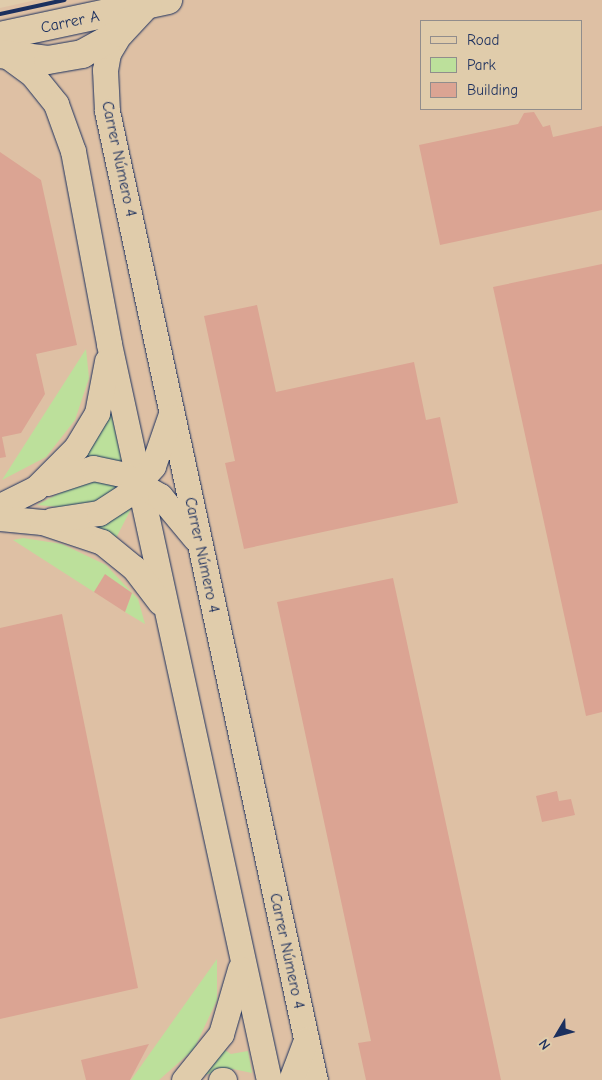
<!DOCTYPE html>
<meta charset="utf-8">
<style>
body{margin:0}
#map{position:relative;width:602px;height:1080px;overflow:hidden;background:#e0ccab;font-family:"Comic Neue",sans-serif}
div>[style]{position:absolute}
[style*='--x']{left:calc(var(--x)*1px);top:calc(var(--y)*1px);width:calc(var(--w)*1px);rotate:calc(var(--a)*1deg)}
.built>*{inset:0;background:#dec0a4}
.green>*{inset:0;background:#bce09b}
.building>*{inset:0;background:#dba493}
.roads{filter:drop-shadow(0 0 1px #1b2f5e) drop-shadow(0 0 1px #1b2f5e)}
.tertiary>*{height:25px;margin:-12.5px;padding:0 12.5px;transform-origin:12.5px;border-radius:12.5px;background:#e0ccab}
.secondary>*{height:28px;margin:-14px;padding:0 14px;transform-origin:14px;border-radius:14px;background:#e0ccab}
.rail>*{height:4px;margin:-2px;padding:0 2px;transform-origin:2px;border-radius:2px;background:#1b2f5e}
span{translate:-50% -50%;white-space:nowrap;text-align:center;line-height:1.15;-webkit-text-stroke:5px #e0ccab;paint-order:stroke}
.street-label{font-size:16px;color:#1b2f5e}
.legend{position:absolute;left:420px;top:20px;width:162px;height:90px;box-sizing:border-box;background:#e0ccab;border:1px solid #918d8c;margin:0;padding:6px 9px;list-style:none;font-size:15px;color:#1b2f5e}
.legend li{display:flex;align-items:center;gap:10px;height:25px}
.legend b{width:25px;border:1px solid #918d8c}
.north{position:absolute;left:532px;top:1010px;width:50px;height:50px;-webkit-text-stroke:4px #e0ccab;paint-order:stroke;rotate:233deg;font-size:14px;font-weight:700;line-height:20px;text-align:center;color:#1b2f5e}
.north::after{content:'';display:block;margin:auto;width:18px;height:22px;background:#1b2f5e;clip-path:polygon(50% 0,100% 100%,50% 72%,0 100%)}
</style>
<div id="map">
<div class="built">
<i style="clip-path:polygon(evenodd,36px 0,602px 0,602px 1080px,0 1080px,0 8px,36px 0,421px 21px,581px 21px,581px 109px,421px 109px,421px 21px)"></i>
</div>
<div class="green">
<i style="clip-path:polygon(86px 349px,89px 378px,75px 420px,46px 457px,2px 480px)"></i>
<i style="clip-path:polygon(109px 402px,122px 463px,84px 461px,82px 455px)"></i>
<i style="clip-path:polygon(86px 479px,122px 486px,110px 498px,71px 508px,37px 505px)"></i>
<i style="clip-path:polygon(132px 507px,115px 540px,87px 525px,108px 521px)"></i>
<i style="clip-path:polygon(23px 538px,62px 544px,106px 565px,138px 599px,145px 624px,125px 612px,132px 593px,105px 575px,94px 592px,13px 540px)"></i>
<i style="clip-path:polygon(217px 959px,217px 1000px,194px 1049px,159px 1080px,131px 1080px)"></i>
<i style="clip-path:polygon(223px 1049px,231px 1054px,248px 1051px,252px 1073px,233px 1069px,203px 1075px)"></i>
</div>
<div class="building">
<i style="clip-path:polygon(534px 112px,543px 127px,550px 125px,553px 137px,602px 126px,602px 210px,440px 245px,419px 145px,518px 124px,524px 113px)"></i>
<i style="clip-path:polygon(0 152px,41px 180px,77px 345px,36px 354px,45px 394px,21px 433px,2px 437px,6px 457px,0 458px)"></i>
<i style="clip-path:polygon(602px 264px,602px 712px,586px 716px,493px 287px)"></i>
<i style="clip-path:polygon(257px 305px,276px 392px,414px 362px,426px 420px,440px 417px,458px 503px,244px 549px,225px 463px,235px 461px,204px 316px)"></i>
<i style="clip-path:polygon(105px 574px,132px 593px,125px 612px,94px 592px)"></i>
<i style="clip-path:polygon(393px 578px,473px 949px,501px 1080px,366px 1080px,358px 1043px,371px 1041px,277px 602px)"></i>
<i style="clip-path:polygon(62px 614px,138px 988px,0 1019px,0 628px)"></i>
<i style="clip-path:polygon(557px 791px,559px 801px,571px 799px,575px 815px,542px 822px,536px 796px)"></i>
<i style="clip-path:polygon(149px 1044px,130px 1080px,86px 1080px,81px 1060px)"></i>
</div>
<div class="roads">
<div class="tertiary">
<i style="--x:120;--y:33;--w:23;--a:121"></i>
<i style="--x:108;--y:53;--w:17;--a:100"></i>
<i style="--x:105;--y:70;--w:41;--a:87.2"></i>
<i style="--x:107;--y:111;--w:991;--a:77.89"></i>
<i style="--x:10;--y:58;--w:27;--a:36"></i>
<i style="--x:32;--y:74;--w:38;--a:51"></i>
<i style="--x:56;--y:104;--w:50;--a:70.1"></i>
<i style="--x:73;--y:151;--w:196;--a:79.4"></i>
<i style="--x:109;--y:344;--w:753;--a:77.74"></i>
<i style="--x:47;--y:483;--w:48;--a:-18.1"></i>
<i style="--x:93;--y:468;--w:30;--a:12"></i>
<i style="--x:122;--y:474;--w:44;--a:30.1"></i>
<i style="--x:160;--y:496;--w:55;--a:50.2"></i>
<i style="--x:0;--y:506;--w:40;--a:-26.6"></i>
<i style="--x:36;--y:488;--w:57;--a:-45"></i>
<i style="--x:76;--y:448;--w:41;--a:-59"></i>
<i style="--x:97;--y:413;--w:53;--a:-79.1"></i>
<i style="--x:0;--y:518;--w:42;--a:5.4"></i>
<i style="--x:42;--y:522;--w:63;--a:18.4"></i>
<i style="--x:102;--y:542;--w:41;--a:39.1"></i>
<i style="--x:134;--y:568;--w:43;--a:52.6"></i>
<i style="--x:52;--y:520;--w:48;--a:-8.5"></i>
<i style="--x:99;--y:513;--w:33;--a:-33"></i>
<i style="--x:127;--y:495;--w:39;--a:-48"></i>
<i style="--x:153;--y:466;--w:52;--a:-70.9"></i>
<i style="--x:184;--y:1080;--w:59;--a:-51.2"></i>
<i style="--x:221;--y:1034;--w:68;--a:-73.7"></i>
<i style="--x:221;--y:1080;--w:3;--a:0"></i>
<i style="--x:291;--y:1080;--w:43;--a:-69.4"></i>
</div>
<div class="secondary">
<i style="--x:0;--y:36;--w:172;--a:-12.1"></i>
<i style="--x:0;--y:54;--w:48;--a:7.1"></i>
<i style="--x:48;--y:60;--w:35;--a:-10"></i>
<i style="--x:82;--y:54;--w:43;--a:-28.9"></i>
<i style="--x:120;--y:33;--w:40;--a:-47"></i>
</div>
</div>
<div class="rail">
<i style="--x:0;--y:14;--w:66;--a:-12.3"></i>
</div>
<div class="street-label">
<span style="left:70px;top:22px;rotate:-12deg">Carrer A</span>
<span style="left:119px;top:159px;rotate:78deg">Carrer Número 4</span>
<span style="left:202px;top:555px;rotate:78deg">Carrer Número 4</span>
<span style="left:287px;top:951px;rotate:78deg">Carrer Número 4</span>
</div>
<ul class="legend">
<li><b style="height:6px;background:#e0ccab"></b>Road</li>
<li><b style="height:14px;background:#bce09b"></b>Park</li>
<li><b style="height:14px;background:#dba493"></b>Building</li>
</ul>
<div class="north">N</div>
</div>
